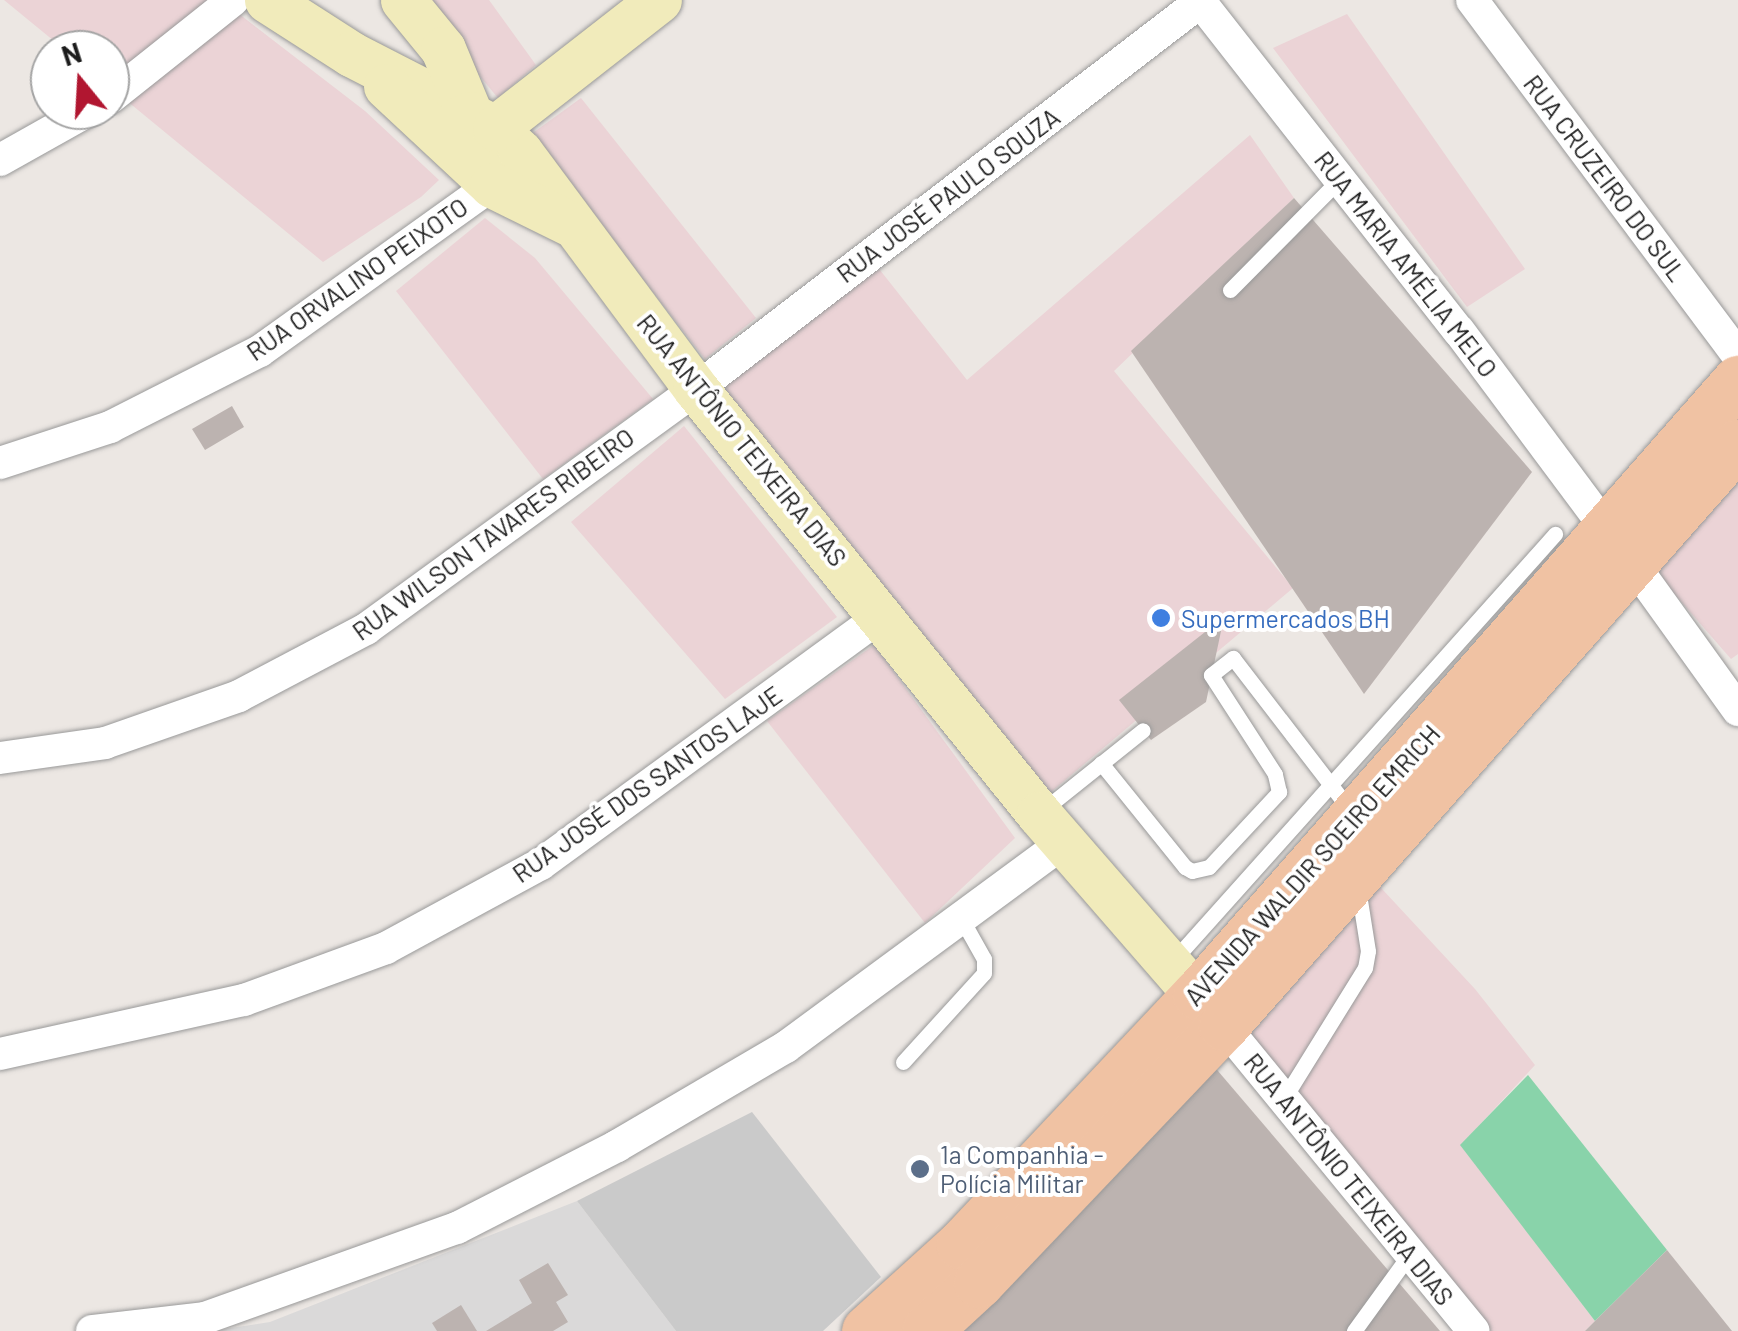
<!DOCTYPE html>
<meta charset="utf-8">
<style>
body{margin:0}
#map{position:relative;width:1738px;height:1331px;overflow:hidden;background:#ece7e3;font-family:Barlow,sans-serif}
div>[style]{position:absolute}
[style*='--x']{left:calc(var(--x)*1px);top:calc(var(--y)*1px);width:calc(var(--w)*1px);rotate:calc(var(--a)*1deg)}
.residential>*{inset:0;background:#dad9d9}
.commercial>*{inset:0;background:#ebd3d6}
.religious>*{inset:0;background:#cacaca}
.pitch>*{inset:0;background:#89d3aa}
.building>*{inset:0;background:#bcb3b0}
.roads{filter:drop-shadow(0 0 2px #999) drop-shadow(0 0 2px #999)}
.lane>*{height:15px;margin:-7.5px;padding:0 7.5px;transform-origin:7.5px;border-radius:7.5px;background:#fff}
.street>*{height:32px;margin:-16px;padding:0 16px;transform-origin:16px;border-radius:16px;background:#fff}
.secondary>*{height:45px;margin:-22.5px;padding:0 22.5px;transform-origin:22.5px;border-radius:22.5px;background:#f1ebbb}
.primary>*{height:50px;margin:-25px;padding:0 25px;transform-origin:25px;border-radius:25px;background:#f0c2a3}
.dots>*{width:28px;height:28px;translate:-50% -50%;box-sizing:border-box;border:5px solid #fff;border-radius:50%}
span{translate:-50% -50%;white-space:nowrap;text-align:center;line-height:1.15;-webkit-text-stroke:8px #fff;paint-order:stroke}
.street-label{font-size:25px;color:#1c1c1c}
.shop-label{font-size:25px;color:#366cbe}
.left{translate:0 -50%;text-align:left}
.service-label{font-size:25px;color:#4e5e75}
.north{position:absolute;left:30px;top:30px;width:100px;height:100px;box-sizing:border-box;background:#fff;border:2px solid #a4a4a4;border-radius:50%;rotate:342deg;font-size:28px;font-weight:700;line-height:40px;text-align:center;color:#1c1c1c}
.north::after{content:'';display:block;margin:auto;width:35px;height:45px;background:#b11630;clip-path:polygon(50% 0,100% 100%,50% 72%,0 100%)}
</style>
<div id="map">
<div class="residential">
<i style="clip-path:polygon(577px 1201px,676px 1331px,211px 1331px,270px 1322px)"></i>
</div>
<div class="commercial">
<i style="clip-path:polygon(4px 0,221px 0,365px 111px,439px 180px,421px 197px,323px 262px,110px 87px,110px 50px,65px 50px)"></i>
<i style="clip-path:polygon(416px 0,489px 0,536px 65px,498px 98px)"></i>
<i style="clip-path:polygon(1347px 14px,1525px 269px,1467px 307px,1273px 48px)"></i>
<i style="clip-path:polygon(581px 98px,756px 318px,705px 359px,530px 135px)"></i>
<i style="clip-path:polygon(1250px 135px,1294px 198px,1114px 371px,1293px 588px,1044px 798px,709px 388px,876px 265px,967px 380px)"></i>
<i style="clip-path:polygon(485px 218px,535px 258px,653px 399px,543px 479px,396px 291px)"></i>
<i style="clip-path:polygon(684px 426px,837px 617px,725px 699px,571px 522px)"></i>
<i style="clip-path:polygon(1738px 482px,1738px 654px,1731px 659px,1656px 573px)"></i>
<i style="clip-path:polygon(874px 645px,1015px 838px,925px 923px,767px 721px)"></i>
<i style="clip-path:polygon(1370px 876px,1475px 989px,1535px 1065px,1461px 1145px,1595px 1321px,1585px 1331px,1491px 1331px,1236px 1021px)"></i>
</div>
<div class="religious">
<i style="clip-path:polygon(752px 1112px,881px 1277px,823px 1331px,676px 1331px,577px 1201px)"></i>
</div>
<div class="pitch">
<i style="clip-path:polygon(1528px 1075px,1667px 1250px,1595px 1321px,1460px 1145px)"></i>
</div>
<div class="building">
<i style="clip-path:polygon(1294px 198px,1532px 472px,1364px 694px,1131px 351px)"></i>
<i style="clip-path:polygon(232px 406px,244px 427px,205px 450px,192px 429px)"></i>
<i style="clip-path:polygon(1224px 617px,1206px 702px,1151px 740px,1119px 700px)"></i>
<i style="clip-path:polygon(1212px 1064px,1440px 1331px,946px 1331px)"></i>
<i style="clip-path:polygon(1667px 1250px,1732px 1331px,1585px 1331px,1595px 1321px)"></i>
<i style="clip-path:polygon(548px 1263px,568px 1295px,556px 1302px,568px 1322px,553px 1331px,486px 1331px,532px 1303px,519px 1280px)"></i>
<i style="clip-path:polygon(461px 1305px,477px 1331px,437px 1331px,432px 1323px)"></i>
</div>
<div class="roads">
<div class="lane">
<i style="--x:1230;--y:290;--w:156;--a:-45.3"></i>
<i style="--x:1101;--y:763;--w:134;--a:51.1"></i>
<i style="--x:1185;--y:867;--w:8;--a:30"></i>
<i style="--x:1192;--y:871;--w:17;--a:-13"></i>
<i style="--x:1209;--y:867;--w:103;--a:-47"></i>
<i style="--x:1279;--y:792;--w:18;--a:-103"></i>
<i style="--x:1275;--y:774;--w:118;--a:-122.9"></i>
<i style="--x:1211;--y:675;--w:28;--a:-38"></i>
<i style="--x:1233;--y:658;--w:193;--a:52.4"></i>
<i style="--x:1042;--y:811;--w:129;--a:-38.7"></i>
<i style="--x:1171;--y:963;--w:576;--a:-48.17"></i>
<i style="--x:903;--y:1062;--w:120;--a:-47.7"></i>
<i style="--x:984;--y:973;--w:14;--a:-90"></i>
<i style="--x:984;--y:959;--w:47;--a:-119.3"></i>
<i style="--x:1283;--y:1100;--w:155;--a:-58.2"></i>
<i style="--x:1365;--y:968;--w:17;--a:-80"></i>
<i style="--x:1368;--y:951;--w:64;--a:-99"></i>
<i style="--x:1354;--y:1331;--w:94;--a:-54.1"></i>
</div>
<div class="street">
<i style="--x:1199;--y:0;--w:421;--a:51.9"></i>
<i style="--x:1459;--y:331;--w:249;--a:53.3"></i>
<i style="--x:1472;--y:0;--w:444;--a:53.2"></i>
<i style="--x:110;--y:98;--w:157;--a:-38.5"></i>
<i style="--x:0;--y:160;--w:102;--a:-29.3"></i>
<i style="--x:0;--y:463;--w:116;--a:-18.1"></i>
<i style="--x:110;--y:427;--w:168;--a:-26.9"></i>
<i style="--x:260;--y:351;--w:285;--a:-35.6"></i>
<i style="--x:1633;--y:564;--w:180;--a:54.3"></i>
<i style="--x:0;--y:758;--w:106;--a:-8.1"></i>
<i style="--x:105;--y:743;--w:142;--a:-19.3"></i>
<i style="--x:239;--y:696;--w:144;--a:-27.8"></i>
<i style="--x:366;--y:629;--w:408;--a:-36"></i>
<i style="--x:696;--y:389;--w:635;--a:-37.52"></i>
<i style="--x:1224;--y:1026;--w:394;--a:50.7"></i>
<i style="--x:0;--y:1054;--w:250;--a:-12.5"></i>
<i style="--x:244;--y:1000;--w:151;--a:-20.1"></i>
<i style="--x:386;--y:948;--w:176;--a:-28.5"></i>
<i style="--x:541;--y:864;--w:423;--a:-36.1"></i>
<i style="--x:92;--y:1331;--w:114;--a:-6.6"></i>
<i style="--x:205;--y:1318;--w:268;--a:-19.7"></i>
<i style="--x:457;--y:1228;--w:180;--a:-27.1"></i>
<i style="--x:617;--y:1146;--w:196;--a:-30.4"></i>
<i style="--x:786;--y:1047;--w:345;--a:-36.4"></i>
</div>
<div class="secondary">
<i style="--x:267;--y:0;--w:100;--a:32.7"></i>
<i style="--x:351;--y:54;--w:162;--a:27.2"></i>
<i style="--x:495;--y:128;--w:35;--a:44"></i>
<i style="--x:520;--y:152;--w:295;--a:53.4"></i>
<i style="--x:696;--y:389;--w:546;--a:51.09"></i>
<i style="--x:1039;--y:814;--w:274;--a:49"></i>
<i style="--x:403;--y:0;--w:63;--a:50.8"></i>
<i style="--x:443;--y:49;--w:70;--a:67.4"></i>
<i style="--x:470;--y:114;--w:12;--a:156"></i>
<i style="--x:386;--y:86;--w:145;--a:43"></i>
<i style="--x:492;--y:185;--w:86;--a:26.3"></i>
<i style="--x:495;--y:128;--w:208;--a:-38"></i>
</div>
<div class="primary">
<i style="--x:867;--y:1331;--w:128;--a:-42.2"></i>
<i style="--x:962;--y:1245;--w:344;--a:-46.7"></i>
<i style="--x:1198;--y:995;--w:818;--a:-48.67"></i>
<i style="--x:927;--y:1331;--w:71;--a:-42.7"></i>
<i style="--x:979;--y:1283;--w:355;--a:-46.4"></i>
<i style="--x:1224;--y:1026;--w:776;--a:-48.55"></i>
</div>
</div>
<div class="dots">
<i style="left:1161px;top:618px;background:#3f7fe0"></i>
<i style="left:920px;top:1169px;background:#5c6f8a"></i>
</div>
<div class="street-label">
<span style="left:1605px;top:178px;rotate:53deg">RUA CRUZEIRO DO SUL</span>
<span style="left:948px;top:195px;rotate:-37deg">RUA JOSÉ PAULO SOUZA</span>
<span style="left:1406px;top:264px;rotate:52deg">RUA MARIA AMÉLIA MELO</span>
<span style="left:357px;top:279px;rotate:-35deg">RUA ORVALINO PEIXOTO</span>
<span style="left:742px;top:440px;rotate:51deg">RUA ANTÔNIO TEIXEIRA DIAS</span>
<span style="left:493px;top:534px;rotate:-36deg">RUA WILSON TAVARES RIBEIRO</span>
<span style="left:647px;top:784px;rotate:-35deg">RUA JOSÉ DOS SANTOS LAJE</span>
<span style="left:1312px;top:865px;rotate:-48deg">AVENIDA WALDIR SOEIRO EMRICH</span>
<span style="left:1349px;top:1179px;rotate:51deg">RUA ANTÔNIO TEIXEIRA DIAS</span>
</div>
<div class="shop-label">
<span class="left" style="left:1181px;top:618px">Supermercados BH</span>
</div>
<div class="service-label">
<span class="left" style="left:940px;top:1169px">1a Companhia -<br>Polícia Militar</span>
</div>
<div class="north">N</div>
</div>
